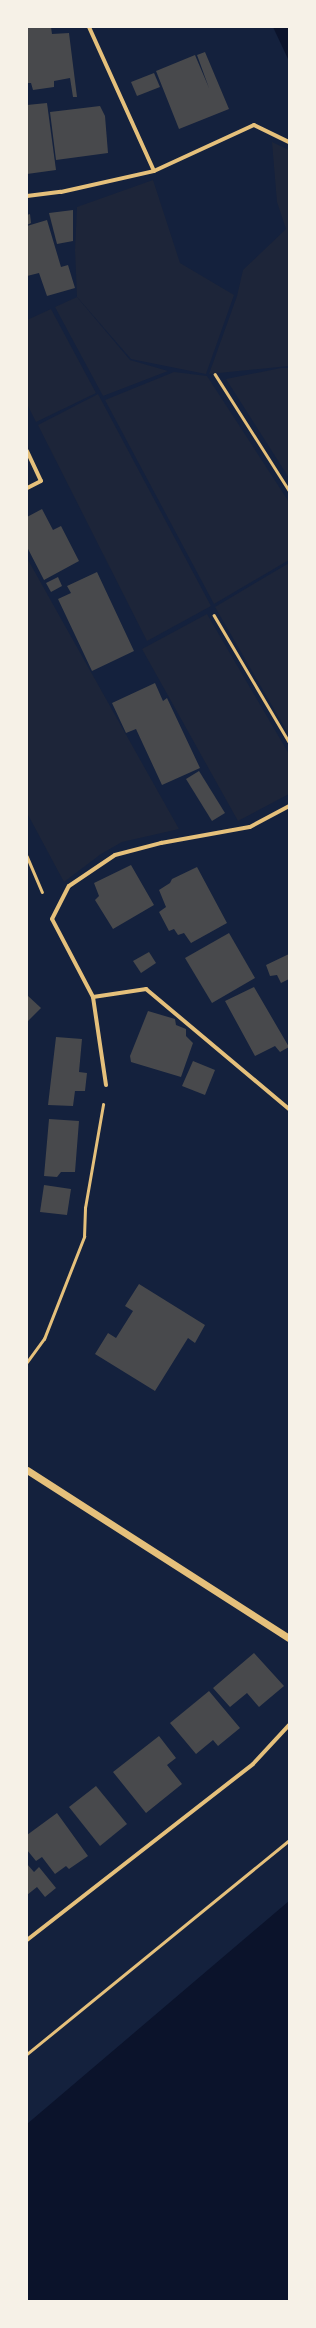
<!DOCTYPE html>
<style>
body{margin:0}
#map{position:relative;width:316px;height:2328px;overflow:hidden;background:#14213d;font-family:"Varela Round",sans-serif}
div>[style]{position:absolute}
[style*='--x']{left:calc(var(--x)*1px);top:calc(var(--y)*1px);width:calc(var(--w)*1px);rotate:calc(var(--a)*1deg)}
.green>*{inset:0;background:#1d2539}
.water>*{inset:0;background:#0b132b}
.building>*{inset:0;background:#48494c}
.path>*{height:2.5px;margin:-1.25px;padding:0 1.25px;transform-origin:1.25px;border-radius:1.25px;background:#e5c07b}
.minor>*{height:4px;margin:-2px;padding:0 2px;transform-origin:2px;border-radius:2px;background:#e5c07b}
.tertiary>*{height:7px;margin:-3.5px;padding:0 3.5px;transform-origin:3.5px;border-radius:3.5px;background:#e5c07b}
span{translate:-50% -50%;white-space:nowrap;text-align:center;line-height:1.15;-webkit-text-stroke:3px #f6f1e7;paint-order:stroke}
.frame{position:absolute;inset:0;border:28px solid #f6f1e7;pointer-events:none}
</style>
<div id="map">
<div class="green">
<i style="clip-path:polygon(272px 142px,289px 150px,289px 366px,209px 374px,237px 296px,243px 270px,286px 229px,277px 202px)"></i>
<i style="clip-path:polygon(153px 180px,180px 263px,234px 295px,206px 374px,131px 359px,77px 297px,75px 250px,77px 207px)"></i>
<i style="clip-path:polygon(77px 297px,130px 360px,168px 371px,103px 396px,55px 307px)"></i>
<i style="clip-path:polygon(51px 309px,96px 393px,36px 422px,27px 404px,27px 320px)"></i>
<i style="clip-path:polygon(281px 368px,289px 368px,289px 478px,226px 379px)"></i>
<i style="clip-path:polygon(174px 372px,207px 376px,289px 502px,289px 560px,214px 604px,105px 400px)"></i>
<i style="clip-path:polygon(98px 394px,211px 606px,147px 641px,38px 425px)"></i>
<i style="clip-path:polygon(27px 558px,179px 829px,122px 842px,101px 854px,64px 882px,27px 813px)"></i>
<i style="clip-path:polygon(289px 563px,289px 735px,215px 607px)"></i>
<i style="clip-path:polygon(207px 614px,289px 754px,289px 794px,238px 821px,142px 649px)"></i>
</div>
<div class="water">
<i style="clip-path:polygon(273px 27px,289px 27px,289px 61px)"></i>
<i style="clip-path:polygon(289px 1901px,289px 2301px,27px 2301px,27px 2124px)"></i>
</div>
<div class="building">
<i style="clip-path:polygon(27px 27px,51px 27px,52px 34px,69px 33px,77px 97px,73px 97px,70px 78px,54px 81px,54px 87px,33px 90px,31px 83px,27px 83px)"></i>
<i style="clip-path:polygon(205px 52px,229px 109px,179px 129px,156px 71px,195px 55px,209px 88px,197px 55px)"></i>
<i style="clip-path:polygon(154px 73px,160px 87px,137px 96px,131px 82px)"></i>
<i style="clip-path:polygon(47px 103px,56px 170px,27px 174px,27px 105px)"></i>
<i style="clip-path:polygon(100px 106px,105px 116px,108px 153px,56px 160px,50px 112px)"></i>
<i style="clip-path:polygon(73px 210px,73px 241px,57px 244px,49px 213px)"></i>
<i style="clip-path:polygon(30px 214px,31px 223px,27px 225px,27px 215px)"></i>
<i style="clip-path:polygon(47px 220px,61px 267px,68px 265px,75px 288px,47px 296px,39px 273px,27px 276px,27px 226px)"></i>
<i style="clip-path:polygon(42px 509px,53px 530px,61px 526px,79px 561px,44px 580px,27px 547px,27px 517px)"></i>
<i style="clip-path:polygon(97px 572px,134px 651px,92px 671px,58px 599px,71px 593px,67px 586px)"></i>
<i style="clip-path:polygon(58px 577px,62px 586px,51px 592px,46px 583px)"></i>
<i style="clip-path:polygon(155px 683px,163px 701px,167px 698px,200px 768px,162px 785px,136px 729px,126px 733px,112px 703px)"></i>
<i style="clip-path:polygon(199px 771px,225px 813px,212px 821px,186px 779px)"></i>
<i style="clip-path:polygon(131px 865px,154px 905px,113px 929px,95px 900px,99px 896px,94px 883px)"></i>
<i style="clip-path:polygon(197px 867px,227px 923px,191px 943px,184px 933px,178px 935px,174px 929px,169px 931px,159px 912px,166px 907px,159px 890px,170px 883px,172px 879px)"></i>
<i style="clip-path:polygon(229px 933px,255px 978px,212px 1003px,185px 958px)"></i>
<i style="clip-path:polygon(149px 952px,156px 963px,141px 973px,133px 961px)"></i>
<i style="clip-path:polygon(289px 954px,289px 979px,281px 983px,277px 975px,270px 976px,266px 965px)"></i>
<i style="clip-path:polygon(254px 987px,289px 1047px,280px 1052px,275px 1046px,255px 1056px,225px 1001px)"></i>
<i style="clip-path:polygon(27px 995px,41px 1008px,27px 1022px)"></i>
<i style="clip-path:polygon(148px 1011px,175px 1019px,176px 1025px,186px 1029px,186px 1036px,193px 1043px,181px 1077px,131px 1062px,130px 1056px)"></i>
<i style="clip-path:polygon(56px 1037px,82px 1039px,79px 1072px,87px 1073px,85px 1091px,75px 1091px,73px 1106px,48px 1105px)"></i>
<i style="clip-path:polygon(193px 1061px,215px 1070px,205px 1095px,182px 1086px)"></i>
<i style="clip-path:polygon(49px 1119px,79px 1121px,75px 1172px,61px 1172px,57px 1177px,44px 1176px)"></i>
<i style="clip-path:polygon(44px 1185px,71px 1189px,67px 1215px,40px 1212px)"></i>
<i style="clip-path:polygon(139px 1284px,205px 1325px,195px 1343px,188px 1338px,155px 1391px,95px 1354px,108px 1333px,116px 1338px,133px 1311px,125px 1306px)"></i>
<i style="clip-path:polygon(254px 1653px,284px 1686px,259px 1707px,247px 1693px,230px 1707px,213px 1688px)"></i>
<i style="clip-path:polygon(209px 1691px,240px 1728px,218px 1746px,213px 1740px,196px 1754px,170px 1723px)"></i>
<i style="clip-path:polygon(159px 1736px,176px 1758px,167px 1765px,182px 1784px,146px 1813px,113px 1772px)"></i>
<i style="clip-path:polygon(96px 1786px,127px 1824px,100px 1846px,69px 1807px)"></i>
<i style="clip-path:polygon(57px 1813px,88px 1856px,69px 1869px,66px 1866px,55px 1874px,42px 1857px,36px 1861px,27px 1850px,27px 1835px)"></i>
<i style="clip-path:polygon(27px 1864px,34px 1872px,39px 1867px,56px 1888px,45px 1897px,37px 1887px,27px 1895px)"></i>
</div>
<div class="path">
<i style="--x:215;--y:374;--w:138;--a:57.5"></i>
<i style="--x:214;--y:615;--w:147;--a:59.4"></i>
<i style="--x:27;--y:856;--w:39;--a:67"></i>
<i style="--x:27;--y:1362;--w:29;--a:-54"></i>
<i style="--x:44;--y:1339;--w:110;--a:-68.6"></i>
<i style="--x:84;--y:1237;--w:29;--a:-88"></i>
<i style="--x:85;--y:1208;--w:105;--a:-80.1"></i>
<i style="--x:27;--y:2054;--w:338;--a:-39.2"></i>
</div>
<div class="minor">
<i style="--x:89;--y:27;--w:158;--a:65.7"></i>
<i style="--x:27;--y:196;--w:34;--a:-7"></i>
<i style="--x:61;--y:192;--w:95;--a:-12.7"></i>
<i style="--x:154;--y:171;--w:110;--a:-24.7"></i>
<i style="--x:254;--y:125;--w:39;--a:26"></i>
<i style="--x:27;--y:451;--w:33;--a:65"></i>
<i style="--x:41;--y:481;--w:16;--a:153"></i>
<i style="--x:93;--y:997;--w:54;--a:-8.6"></i>
<i style="--x:146;--y:989;--w:187;--a:40"></i>
<i style="--x:106;--y:1085;--w:89;--a:-98.4"></i>
<i style="--x:93;--y:997;--w:88;--a:-117.7"></i>
<i style="--x:52;--y:919;--w:37;--a:-63"></i>
<i style="--x:69;--y:886;--w:55;--a:-34"></i>
<i style="--x:115;--y:855;--w:48;--a:-14.6"></i>
<i style="--x:161;--y:843;--w:90;--a:-10.2"></i>
<i style="--x:250;--y:827;--w:44;--a:-28.3"></i>
<i style="--x:27;--y:1940;--w:286;--a:-37.9"></i>
<i style="--x:253;--y:1764;--w:53;--a:-47.3"></i>
</div>
<div class="tertiary">
<i style="--x:27;--y:1470;--w:311;--a:32.7"></i>
</div>
<div class="frame"></div>
</div>
